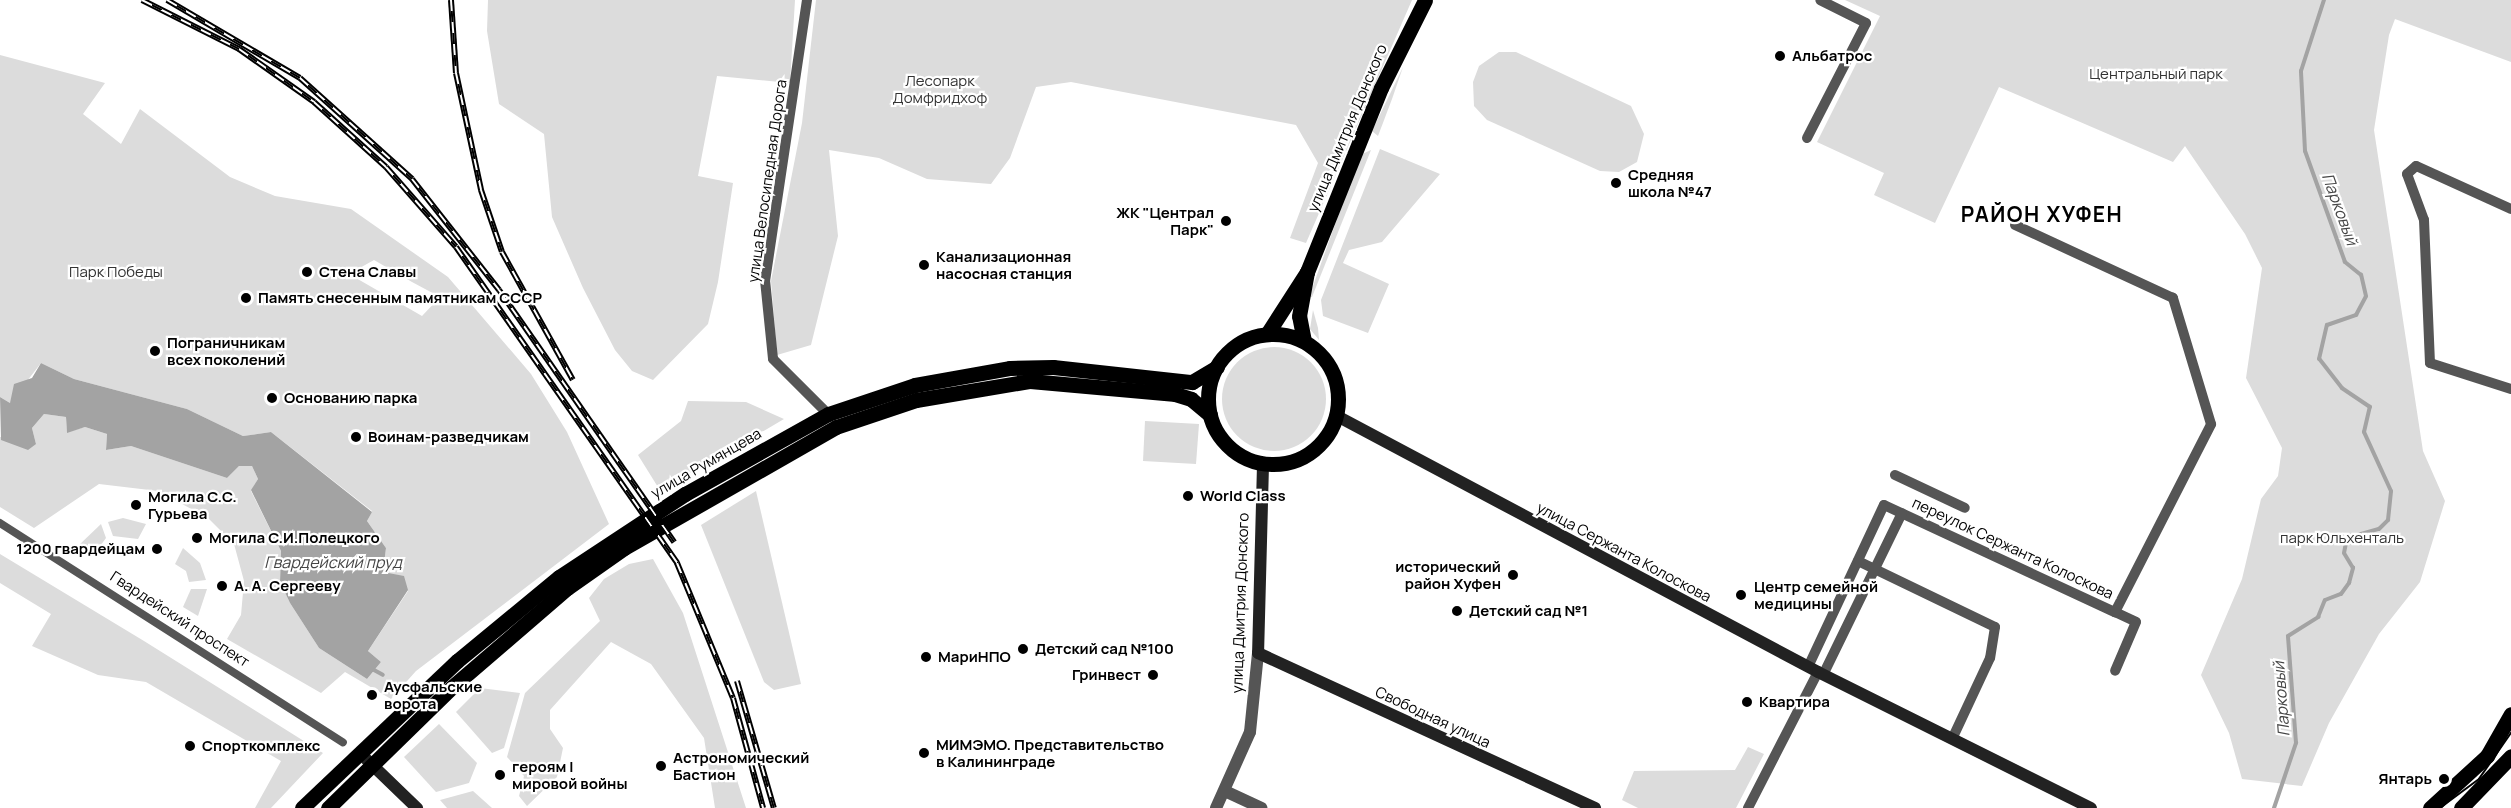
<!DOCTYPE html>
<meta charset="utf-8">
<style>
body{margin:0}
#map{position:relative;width:2511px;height:808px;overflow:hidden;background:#fff;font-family:Manrope,sans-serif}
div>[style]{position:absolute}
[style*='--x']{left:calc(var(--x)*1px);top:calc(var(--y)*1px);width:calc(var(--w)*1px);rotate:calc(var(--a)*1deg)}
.green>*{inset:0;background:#dcdcdc}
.round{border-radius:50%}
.water>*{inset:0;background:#a3a3a3}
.stream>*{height:4px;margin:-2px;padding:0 2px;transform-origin:2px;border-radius:2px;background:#a3a3a3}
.pedestrian>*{height:8px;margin:-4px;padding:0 4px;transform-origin:4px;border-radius:4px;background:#555}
.minor>*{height:10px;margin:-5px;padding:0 5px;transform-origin:5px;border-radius:5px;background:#555}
.tertiary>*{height:12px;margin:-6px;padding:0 6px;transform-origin:6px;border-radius:6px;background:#555}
.secondary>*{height:12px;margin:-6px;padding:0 6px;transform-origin:6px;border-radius:6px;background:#222}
.primary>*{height:15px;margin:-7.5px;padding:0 7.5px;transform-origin:7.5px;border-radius:7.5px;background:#000}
.primary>.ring{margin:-7.5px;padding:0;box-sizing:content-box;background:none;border:15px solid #000;border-radius:50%}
.tram>*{height:1.5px;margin:-0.75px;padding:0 0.75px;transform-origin:0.75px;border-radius:0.75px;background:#000}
.rail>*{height:6px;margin-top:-3px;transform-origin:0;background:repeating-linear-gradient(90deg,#fff 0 11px,#000 0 22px);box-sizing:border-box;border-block:2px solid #000}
.dots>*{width:16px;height:16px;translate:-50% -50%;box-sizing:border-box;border:3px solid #fff;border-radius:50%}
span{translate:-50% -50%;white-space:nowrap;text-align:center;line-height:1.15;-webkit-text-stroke:4.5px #fff;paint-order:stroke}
.poi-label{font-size:15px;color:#000;font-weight:700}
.left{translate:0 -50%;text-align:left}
.right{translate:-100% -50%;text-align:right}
.park-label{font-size:15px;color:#333}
.street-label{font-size:15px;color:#000}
.water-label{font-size:16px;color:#444;font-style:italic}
.district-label{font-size:21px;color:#000;font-weight:700;letter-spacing:1.5px}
</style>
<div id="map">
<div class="green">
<i style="clip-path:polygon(488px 0,795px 0,790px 83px,717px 76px,698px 176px,733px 183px,718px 282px,708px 324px,653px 380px,632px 371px,615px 350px,583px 288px,552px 217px,544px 134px,499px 104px,487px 31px)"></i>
<i style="clip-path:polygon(816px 0,1412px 0,1306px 243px,1290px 238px,1318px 163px,1296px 125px,1071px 82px,1036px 87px,1010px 158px,991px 184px,927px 179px,879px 158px,829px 150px,838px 236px,811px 345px,777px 355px,771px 281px,802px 123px)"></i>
<i style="clip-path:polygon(1845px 0,2511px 0,2511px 62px,2395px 19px,2389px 35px,2374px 130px,2423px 451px,2445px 501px,2420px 582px,2379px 634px,2329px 723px,2302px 786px,2242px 779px,2229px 733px,2201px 675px,2242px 579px,2261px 499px,2278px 476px,2282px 448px,2246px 378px,2262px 268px,2245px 234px,2185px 146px,2173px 162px,1999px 87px,1935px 223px,1874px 195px,1884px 173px,1817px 142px,1880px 16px)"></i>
<i style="clip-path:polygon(1499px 52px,1516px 52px,1631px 106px,1644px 134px,1637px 162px,1619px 172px,1600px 171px,1487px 120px,1474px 106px,1473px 82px,1479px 66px)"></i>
<i style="clip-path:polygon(evenodd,0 55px,105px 83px,83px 114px,121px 144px,140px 109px,230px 177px,275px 196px,351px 209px,448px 277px,531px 374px,567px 432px,609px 524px,416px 671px,391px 699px,345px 672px,321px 693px,227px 639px,241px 615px,244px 581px,234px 544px,208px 518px,158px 491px,99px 484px,34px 528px,0 507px,0 437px,36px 444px,32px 428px,44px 414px,66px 417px,67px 432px,85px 427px,107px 434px,106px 450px,131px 446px,227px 478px,239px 466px,252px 466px,258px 479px,251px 491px,281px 551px,280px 582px,290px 603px,319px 648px,367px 679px,381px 662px,368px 651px,408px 591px,383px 572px,386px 548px,367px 521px,372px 511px,271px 432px,243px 436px,187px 409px,74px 379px,41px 363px,10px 403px,0 397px,0 55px,374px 260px,412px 282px,440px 297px,422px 316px,349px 274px,374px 260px)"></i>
<i style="clip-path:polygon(1403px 67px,1392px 99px,1378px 136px,1372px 131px)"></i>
<i style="clip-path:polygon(1380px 149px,1440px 174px,1382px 242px,1349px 250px,1343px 263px,1389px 284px,1368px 333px,1323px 316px,1321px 300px)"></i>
<i style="clip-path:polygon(1371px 150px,1312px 297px,1309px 297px,1360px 155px)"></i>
<i style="clip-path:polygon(1313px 310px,1318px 328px,1319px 340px,1310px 329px)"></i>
<i class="round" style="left:1222px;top:347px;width:104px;height:104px"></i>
<i style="clip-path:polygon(688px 401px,746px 402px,784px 419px,661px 492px,638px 455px,681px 421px)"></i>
<i style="clip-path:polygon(1145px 421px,1199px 424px,1196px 464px,1143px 461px)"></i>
<i style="clip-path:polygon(756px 491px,801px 684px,774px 690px,764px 682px,701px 525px)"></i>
<i style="clip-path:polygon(123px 518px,146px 524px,138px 539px,113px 536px,108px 522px)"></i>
<i style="clip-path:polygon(101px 524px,106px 538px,95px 553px,79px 545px)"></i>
<i style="clip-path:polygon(183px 548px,200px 563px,206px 580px,189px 582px,186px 571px,175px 564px)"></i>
<i style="clip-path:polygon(0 554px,144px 641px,323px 753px,271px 808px,255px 808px,281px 761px,146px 682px,98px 675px,32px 646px,51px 614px,0 583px)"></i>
<i style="clip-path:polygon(653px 559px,683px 613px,746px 808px,715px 808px,704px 738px,651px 664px,611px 642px,550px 710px,550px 729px,563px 748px,557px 777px,527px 806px,519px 796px,524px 776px,507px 757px,525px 693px,600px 621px,589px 598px,604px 579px,629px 564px)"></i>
<i style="clip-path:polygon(191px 589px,207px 589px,198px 616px,183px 607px)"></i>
<i style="clip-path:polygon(480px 688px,520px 693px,504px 748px,492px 753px,456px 712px)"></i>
<i style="clip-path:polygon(439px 724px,477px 763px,469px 783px,436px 792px,404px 757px)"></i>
<i style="clip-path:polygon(1748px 747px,1764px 754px,1736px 808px,1638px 808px,1622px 800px,1634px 771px,1735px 770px)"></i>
<i style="clip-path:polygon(473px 791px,492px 808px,447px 808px,440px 800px)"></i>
</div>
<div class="water">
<i style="clip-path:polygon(41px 363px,74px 379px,187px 409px,243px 436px,271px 432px,372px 512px,367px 521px,386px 548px,383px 572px,404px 576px,408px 590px,368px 651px,381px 662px,367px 679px,319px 648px,290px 603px,280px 582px,281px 551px,251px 490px,258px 479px,252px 466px,239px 466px,227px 478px,131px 446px,106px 450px,107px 434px,85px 427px,67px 433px,66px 417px,44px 414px,32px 428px,36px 444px,28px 450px,1px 440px,0 397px,10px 403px,14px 384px,32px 378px)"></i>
</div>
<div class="stream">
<i style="--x:374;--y:670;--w:10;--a:29"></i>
<i style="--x:2274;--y:808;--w:69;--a:-71.3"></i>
<i style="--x:2296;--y:743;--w:107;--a:-94.3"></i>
<i style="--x:2288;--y:636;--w:36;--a:-32"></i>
<i style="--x:2318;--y:617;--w:18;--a:-68"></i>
<i style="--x:2325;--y:600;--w:17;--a:-21"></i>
<i style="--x:2341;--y:594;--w:14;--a:-54"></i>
<i style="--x:2349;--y:583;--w:16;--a:-75"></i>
<i style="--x:2353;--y:568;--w:17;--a:-121"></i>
<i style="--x:2344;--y:553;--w:15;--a:-79"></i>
<i style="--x:2347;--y:538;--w:33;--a:-16"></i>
<i style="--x:2379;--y:529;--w:13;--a:-45"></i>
<i style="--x:2388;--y:520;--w:29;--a:-84"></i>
<i style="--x:2391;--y:491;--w:65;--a:-114.6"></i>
<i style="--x:2364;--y:432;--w:26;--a:-77"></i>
<i style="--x:2370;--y:407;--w:34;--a:-146"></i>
<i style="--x:2342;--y:388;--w:37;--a:-128"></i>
<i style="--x:2319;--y:359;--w:35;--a:-77"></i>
<i style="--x:2327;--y:325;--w:31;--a:-19"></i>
<i style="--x:2356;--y:315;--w:21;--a:-62"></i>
<i style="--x:2366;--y:296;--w:22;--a:-103"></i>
<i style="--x:2361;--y:275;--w:21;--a:-141"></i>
<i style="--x:2345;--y:262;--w:118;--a:-109.8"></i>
<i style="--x:2305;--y:151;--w:80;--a:-92.9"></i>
<i style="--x:2301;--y:71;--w:75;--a:-72.1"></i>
</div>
<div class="pedestrian">
<i style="--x:0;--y:523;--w:407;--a:32.6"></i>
</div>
<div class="minor">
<i style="--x:807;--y:0;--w:283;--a:98.5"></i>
<i style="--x:765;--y:280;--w:79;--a:84.2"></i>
<i style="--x:773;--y:359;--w:78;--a:45"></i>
<i style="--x:1807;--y:138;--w:129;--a:-62.8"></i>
<i style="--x:1866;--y:23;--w:51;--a:-153.4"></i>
<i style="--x:2511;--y:209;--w:104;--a:-155.6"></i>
<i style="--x:2416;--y:166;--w:12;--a:138"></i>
<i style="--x:2407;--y:174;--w:49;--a:69.7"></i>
<i style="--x:2424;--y:220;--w:143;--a:87.6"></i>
<i style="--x:2430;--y:363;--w:85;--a:17.8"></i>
<i style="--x:1895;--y:475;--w:77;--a:25.2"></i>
<i style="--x:1858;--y:561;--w:152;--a:25.7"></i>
<i style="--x:1995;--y:627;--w:31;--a:99"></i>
<i style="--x:1990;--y:658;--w:87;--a:115.1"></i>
<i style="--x:2115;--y:612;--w:23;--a:25"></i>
<i style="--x:2136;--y:622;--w:53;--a:113.2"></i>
<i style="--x:1808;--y:667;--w:179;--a:-64.9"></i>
<i style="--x:1884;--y:505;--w:255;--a:24.9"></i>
<i style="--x:2115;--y:612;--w:211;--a:-62.9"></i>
<i style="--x:2211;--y:424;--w:132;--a:-106.8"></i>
<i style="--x:2173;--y:298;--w:174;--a:-155.2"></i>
<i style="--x:1823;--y:675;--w:180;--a:-64"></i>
<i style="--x:1748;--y:808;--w:153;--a:-62.8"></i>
</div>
<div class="tertiary">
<i style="--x:1227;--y:792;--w:38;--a:25"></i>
<i style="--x:1216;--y:808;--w:83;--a:-65.9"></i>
<i style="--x:1250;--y:732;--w:79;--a:-84.2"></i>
</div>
<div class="secondary">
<i style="--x:1337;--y:416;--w:545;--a:28.02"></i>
<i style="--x:1818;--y:672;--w:305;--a:26.5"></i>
<i style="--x:1263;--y:465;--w:188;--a:91.5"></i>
<i style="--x:1258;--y:653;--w:371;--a:24.7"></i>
<i style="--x:366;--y:759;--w:71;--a:43.9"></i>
</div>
<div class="primary">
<i style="--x:1267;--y:334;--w:74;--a:-57.2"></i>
<i style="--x:1307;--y:272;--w:198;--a:-68.1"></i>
<i style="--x:1381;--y:88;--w:98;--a:-63.4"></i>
<i class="ring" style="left:1208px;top:334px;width:115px;height:115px"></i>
<i style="--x:1304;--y:341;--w:25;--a:-101"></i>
<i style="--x:1299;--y:316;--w:45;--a:-79.7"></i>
<i style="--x:302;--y:808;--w:214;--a:-43.5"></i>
<i style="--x:457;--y:661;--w:132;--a:-39.5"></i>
<i style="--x:559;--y:577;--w:151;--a:-33.4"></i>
<i style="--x:685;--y:494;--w:164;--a:-29.2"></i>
<i style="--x:828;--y:414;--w:92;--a:-18.4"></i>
<i style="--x:915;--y:385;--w:97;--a:-10.1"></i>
<i style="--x:1010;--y:368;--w:43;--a:-1.3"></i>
<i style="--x:1053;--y:367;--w:140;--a:6.2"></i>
<i style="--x:1192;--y:382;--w:29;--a:-31"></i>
<i style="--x:328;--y:808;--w:173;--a:-44.3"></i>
<i style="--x:452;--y:687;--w:152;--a:-40.7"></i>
<i style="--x:567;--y:588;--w:70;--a:-35.1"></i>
<i style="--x:624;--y:548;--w:244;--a:-29.7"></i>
<i style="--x:836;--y:427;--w:84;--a:-18.6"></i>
<i style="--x:916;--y:400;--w:116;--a:-9.5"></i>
<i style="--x:1030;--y:381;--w:146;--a:5.1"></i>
<i style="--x:1175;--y:394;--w:17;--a:17"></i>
<i style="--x:1191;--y:399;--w:25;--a:40"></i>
<i style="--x:2430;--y:808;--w:77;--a:-42.4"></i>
<i style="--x:2487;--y:756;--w:48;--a:-60.3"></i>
<i style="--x:2461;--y:808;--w:72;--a:-46.1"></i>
</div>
<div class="tram">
<i style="--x:2440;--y:808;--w:49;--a:-36.6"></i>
<i style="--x:2479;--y:779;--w:56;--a:-55.2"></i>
</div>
<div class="rail">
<i style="--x:142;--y:0;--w:109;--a:26.8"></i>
<i style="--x:239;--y:49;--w:92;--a:35.2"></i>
<i style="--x:314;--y:102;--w:97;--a:42.1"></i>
<i style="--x:386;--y:167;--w:106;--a:48.8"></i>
<i style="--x:456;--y:247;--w:386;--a:55"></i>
<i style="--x:677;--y:563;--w:146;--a:67.5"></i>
<i style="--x:733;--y:698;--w:114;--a:74.7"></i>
<i style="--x:167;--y:0;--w:154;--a:30.4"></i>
<i style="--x:300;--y:78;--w:151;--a:42"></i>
<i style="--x:412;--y:179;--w:141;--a:51.9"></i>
<i style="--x:499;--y:290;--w:307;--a:55.2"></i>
<i style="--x:451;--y:0;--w:73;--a:86.1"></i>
<i style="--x:456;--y:73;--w:120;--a:77.9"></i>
<i style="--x:481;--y:190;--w:65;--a:71.3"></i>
<i style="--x:502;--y:252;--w:146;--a:61"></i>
<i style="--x:737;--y:681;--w:132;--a:73.8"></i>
</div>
<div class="dots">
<i style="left:1780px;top:56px;background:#000"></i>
<i style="left:1616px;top:183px;background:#000"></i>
<i style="left:1226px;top:221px;background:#000"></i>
<i style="left:924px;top:265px;background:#000"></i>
<i style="left:307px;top:272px;background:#000"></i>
<i style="left:246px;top:298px;background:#000"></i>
<i style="left:155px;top:351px;background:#000"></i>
<i style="left:272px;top:398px;background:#000"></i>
<i style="left:356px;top:437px;background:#000"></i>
<i style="left:1188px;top:496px;background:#000"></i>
<i style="left:136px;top:505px;background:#000"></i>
<i style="left:197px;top:538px;background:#000"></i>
<i style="left:157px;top:549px;background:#000"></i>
<i style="left:1513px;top:575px;background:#000"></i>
<i style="left:222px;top:586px;background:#000"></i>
<i style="left:1741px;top:595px;background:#000"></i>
<i style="left:1457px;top:611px;background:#000"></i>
<i style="left:1023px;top:649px;background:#000"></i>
<i style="left:926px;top:657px;background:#000"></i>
<i style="left:1153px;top:675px;background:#000"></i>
<i style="left:372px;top:695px;background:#000"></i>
<i style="left:1747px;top:702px;background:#000"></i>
<i style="left:190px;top:746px;background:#000"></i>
<i style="left:924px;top:753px;background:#000"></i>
<i style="left:661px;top:766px;background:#000"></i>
<i style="left:500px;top:775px;background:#000"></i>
<i style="left:2444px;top:779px;background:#000"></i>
</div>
<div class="poi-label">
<span class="left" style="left:1792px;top:56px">Альбатрос</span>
<span class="left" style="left:1628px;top:183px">Средняя<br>школа №47</span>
<span class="right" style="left:1214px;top:221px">ЖК "Централ<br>Парк"</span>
<span class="left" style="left:936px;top:265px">Канализационная<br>насосная станция</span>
<span class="left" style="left:319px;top:272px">Стена Славы</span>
<span class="left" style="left:258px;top:298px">Память снесенным памятникам СССР</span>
<span class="left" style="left:167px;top:351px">Пограничникам<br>всех поколений</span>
<span class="left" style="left:284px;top:398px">Основанию парка</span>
<span class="left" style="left:368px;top:437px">Воинам-разведчикам</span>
<span class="left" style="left:148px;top:505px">Могила С.С.<br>Гурьева</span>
<span class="left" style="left:1200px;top:496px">World Class</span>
<span class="left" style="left:209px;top:538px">Могила С.И.Полецкого</span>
<span class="right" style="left:145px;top:549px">1200 гвардейцам</span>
<span class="right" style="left:1501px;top:575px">исторический<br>район Хуфен</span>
<span class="left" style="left:234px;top:586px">А. А. Сергееву</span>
<span class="left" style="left:1754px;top:595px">Центр семейной<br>медицины</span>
<span class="left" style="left:1469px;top:611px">Детский сад №1</span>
<span class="left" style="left:1035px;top:649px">Детский сад №100</span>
<span class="left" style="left:938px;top:657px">МариНПО</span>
<span class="right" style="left:1141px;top:675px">Гринвест</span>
<span class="left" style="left:384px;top:695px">Аусфальские<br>ворота</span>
<span class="left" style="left:1759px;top:702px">Квартира</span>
<span class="left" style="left:936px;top:753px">МИМЭМО. Представительство<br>в Калининграде</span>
<span class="left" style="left:202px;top:746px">Спорткомплекс</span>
<span class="left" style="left:673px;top:766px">Астрономический<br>Бастион</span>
<span class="left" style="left:512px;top:775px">героям I<br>мировой войны</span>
<span class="right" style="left:2432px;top:779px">Янтарь</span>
</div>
<div class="park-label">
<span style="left:2156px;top:74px">Центральный парк</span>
<span style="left:940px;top:89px">Лесопарк<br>Домфридхоф</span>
<span style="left:116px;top:272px">Парк Победы</span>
<span style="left:2342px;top:538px">парк Юльхенталь</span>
</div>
<div class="street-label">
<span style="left:1347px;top:128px;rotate:-67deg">улица Дмитрия Донского</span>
<span style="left:767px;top:181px;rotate:-82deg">улица Велосипедная Дорога</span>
<span style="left:706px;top:463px;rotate:-30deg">улица Румянцева</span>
<span style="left:2013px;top:548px;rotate:25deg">переулок Сержанта Колоскова</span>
<span style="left:1624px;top:552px;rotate:28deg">улица Сержанта Колоскова</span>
<span style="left:1240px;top:603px;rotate:-88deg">улица Дмитрия Донского</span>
<span style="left:180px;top:619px;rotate:33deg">Гвардейский проспект</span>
<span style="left:1433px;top:717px;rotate:25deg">Свободная улица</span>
</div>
<div class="water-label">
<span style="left:2340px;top:209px;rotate:70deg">Парковый</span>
<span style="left:333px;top:562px">Гвардейский пруд</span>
<span style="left:2281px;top:699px;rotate:-94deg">Парковый</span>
</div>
<div class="district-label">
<span style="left:2042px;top:214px">РАЙОН ХУФЕН</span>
</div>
</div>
